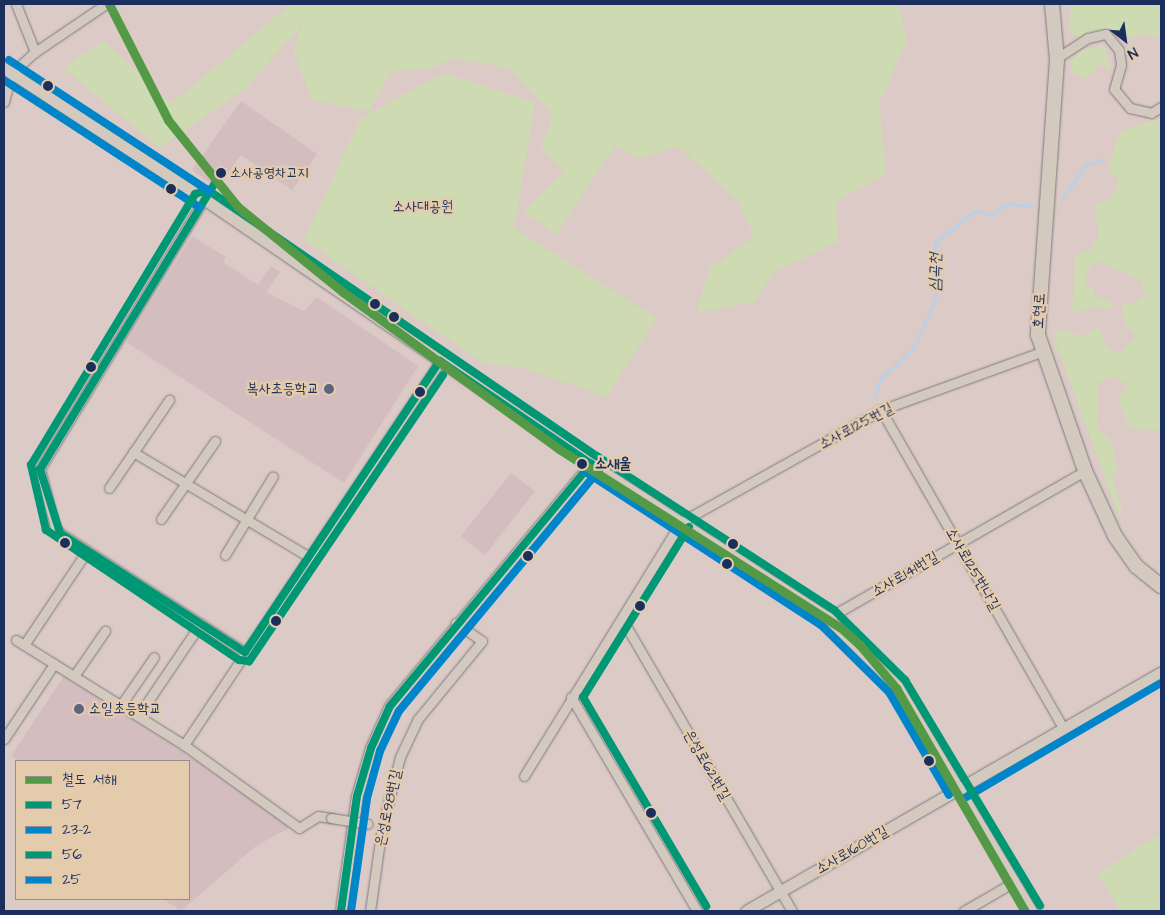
<!DOCTYPE html>
<meta charset="utf-8">
<style>
body{margin:0}
#map{position:relative;width:1165px;height:915px;overflow:hidden;background:#dbcac5;font-family:"Architects Daughter","Poor Story",sans-serif}
div>[style]{position:absolute}
[style*='--x']{left:calc(var(--x)*1px);top:calc(var(--y)*1px);width:calc(var(--w)*1px);rotate:calc(var(--a)*1deg)}
.built>*{inset:0;background:#d4bdbf}
.green>*{inset:0;background:#cedbb2}
.stream>*{height:2.5px;margin:-1.25px;padding:0 1.25px;transform-origin:1.25px;border-radius:1.25px;background:#bbd0e7}
.roads{filter:drop-shadow(0 0 1px #7e7a80) drop-shadow(0 0 1px #7e7a80)}
.minor>*{height:9px;margin:-4.5px;padding:0 4.5px;transform-origin:4.5px;border-radius:4.5px;background:#d3c9bf}
.tertiary>*{height:11px;margin:-5.5px;padding:0 5.5px;transform-origin:5.5px;border-radius:5.5px;background:#d3c9bf}
.primary>*{height:14px;margin:-7px;padding:0 7px;transform-origin:7px;border-radius:7px;background:#d3c9bf}
.bridges{filter:drop-shadow(0 0 1px #7e7a80) drop-shadow(0 0 1px #7e7a80)}
.minor-bridge>*{height:9px;margin:-4.5px;padding:0 4.5px;transform-origin:4.5px;border-radius:4.5px;background:#d3c9bf}
.bus-1>*{height:8px;margin:-4px;padding:0 4px;transform-origin:4px;border-radius:4px;background:#009775}
.bus-2>*{height:8px;margin:-4px;padding:0 4px;transform-origin:4px;border-radius:4px;background:#0085ca}
.bus-3>*{height:8px;margin:-4px;padding:0 4px;transform-origin:4px;border-radius:4px;background:#009775}
.bus-4>*{height:8px;margin:-4px;padding:0 4px;transform-origin:4px;border-radius:4px;background:#0085ca}
.rail-1>*{height:9px;margin:-4.5px;padding:0 4.5px;transform-origin:4.5px;border-radius:4.5px;background:#549945}
.dots>*{width:14px;height:14px;translate:-50% -50%;box-sizing:border-box;border:2px solid #e4cbac;border-radius:50%}
span{translate:-50% -50%;white-space:nowrap;text-align:center;line-height:1.15;-webkit-text-stroke:4.5px #e4cbac;paint-order:stroke}
.bus-label{font-size:14px;color:#1b2f5e}
.left{translate:0 -50%;text-align:left}
.park-label{font-size:15px;color:#233861}
.street-label{font-size:15px;color:#1b2f5e}
.poi-label{font-size:15px;color:#1b2f5e}
.right{translate:-100% -50%;text-align:right}
.stop-label{font-size:15px;color:#1b2f5e;font-weight:700}
.water-label{font-size:16px;color:#2a3f6d;font-style:italic}
.frame{position:absolute;inset:0;border:5px solid #1b2f5e;pointer-events:none}
.legend{position:absolute;left:15px;top:760px;width:175px;height:140px;box-sizing:border-box;background:#e4cbac;border:1px solid #948d8d;margin:0;padding:6px 9px;list-style:none;font-size:15px;color:#1b2f5e}
.legend li{display:flex;align-items:center;gap:10px;height:25px}
.legend b{width:25px;border:1px solid #948d8d}
.north{position:absolute;left:1100px;top:15px;width:50px;height:50px;-webkit-text-stroke:4px #e4cbac;paint-order:stroke;rotate:150deg;font-size:14px;font-weight:700;line-height:20px;text-align:center;color:#1b2f5e}
.north::after{content:'';display:block;margin:auto;width:18px;height:22px;background:#1b2f5e;clip-path:polygon(50% 0,100% 100%,50% 72%,0 100%)}
</style>
<div id="map">
<div class="built">
<i style="clip-path:polygon(241px 101px,317px 154px,292px 190px,241px 155px,217px 188px,192px 170px)"></i>
<i style="clip-path:polygon(192px 236px,226px 257px,223px 262px,258px 285px,271px 266px,280px 272px,266px 292px,304px 311px,317px 297px,418px 366px,344px 483px,126px 342px)"></i>
<i style="clip-path:polygon(511px 473px,535px 491px,485px 555px,461px 536px)"></i>
<i style="clip-path:polygon(64px 676px,170px 743px,291px 827px,256px 846px,181px 911px,163px 899px,189px 899px,189px 761px,20px 761px,11px 756px)"></i>
</div>
<div class="green">
<i style="clip-path:polygon(291px 4px,898px 4px,907px 41px,879px 103px,886px 173px,836px 202px,838px 241px,772px 273px,755px 302px,696px 313px,710px 268px,754px 237px,738px 201px,679px 147px,639px 158px,615px 146px,557px 234px,524px 212px,564px 171px,541px 148px,553px 115px,511px 69px,456px 58px,427px 69px,392px 71px,369px 111px,311px 100px,294px 51px,302px 25px,247px 87px,160px 148px,63px 68px,104px 41px,171px 104px)"></i>
<i style="clip-path:polygon(1071px 4px,1161px 4px,1161px 38px,1148px 34px,1127px 38px,1109px 28px,1080px 38px,1069px 31px)"></i>
<i style="clip-path:polygon(1105px 46px,1110px 70px,1100px 64px,1085px 80px,1071px 71px,1071px 59px,1085px 49px)"></i>
<i style="clip-path:polygon(443px 73px,535px 103px,514px 228px,656px 318px,607px 397px,518px 367px,483px 363px,304px 240px,361px 118px)"></i>
<i style="clip-path:polygon(1161px 119px,1161px 431px,1130px 428px,1118px 398px,1128px 385px,1113px 375px,1098px 384px,1097px 428px,1110px 439px,1117px 466px,1112px 479px,1122px 509px,1119px 516px,1053px 336px,1064px 329px,1082px 337px,1098px 327px,1106px 347px,1120px 354px,1136px 336px,1126px 325px,1121px 305px,1133px 304px,1146px 295px,1140px 280px,1102px 262px,1091px 264px,1084px 283px,1093px 287px,1095px 297px,1111px 302px,1115px 309px,1096px 307px,1072px 312px,1075px 255px,1089px 251px,1099px 236px,1094px 205px,1112px 198px,1119px 180px,1108px 168px,1120px 131px)"></i>
<i style="clip-path:polygon(1161px 833px,1161px 911px,1120px 911px,1098px 873px)"></i>
</div>
<div class="stream">
<i style="--x:1063;--y:197;--w:39;--a:-55"></i>
<i style="--x:1085;--y:165;--w:18;--a:-16"></i>
<i style="--x:874;--y:395;--w:16;--a:-68"></i>
<i style="--x:880;--y:380;--w:46;--a:-44.1"></i>
<i style="--x:913;--y:348;--w:47;--a:-64.5"></i>
<i style="--x:933;--y:306;--w:24;--a:-78"></i>
<i style="--x:938;--y:283;--w:40;--a:-94.3"></i>
<i style="--x:935;--y:243;--w:51;--a:-38.7"></i>
<i style="--x:975;--y:211;--w:17;--a:13"></i>
<i style="--x:992;--y:215;--w:19;--a:-36"></i>
<i style="--x:1007;--y:204;--w:27;--a:4"></i>
</div>
<div class="roads">
<div class="minor">
<i style="--x:16;--y:4;--w:52;--a:68.4"></i>
<i style="--x:1057;--y:58;--w:37;--a:-33"></i>
<i style="--x:1088;--y:38;--w:18;--a:-13"></i>
<i style="--x:1106;--y:34;--w:21;--a:51"></i>
<i style="--x:1119;--y:50;--w:15;--a:82"></i>
<i style="--x:1121;--y:65;--w:25;--a:106"></i>
<i style="--x:1114;--y:89;--w:25;--a:50"></i>
<i style="--x:1130;--y:108;--w:22;--a:13"></i>
<i style="--x:1151;--y:113;--w:12;--a:-31"></i>
<i style="--x:4;--y:102;--w:29;--a:-76"></i>
<i style="--x:11;--y:74;--w:33;--a:-43"></i>
<i style="--x:35;--y:52;--w:86;--a:-34.1"></i>
<i style="--x:204;--y:199;--w:316;--a:121.3"></i>
<i style="--x:40;--y:469;--w:59;--a:75.3"></i>
<i style="--x:55;--y:526;--w:9;--a:54"></i>
<i style="--x:60;--y:533;--w:220;--a:32.8"></i>
<i style="--x:881;--y:410;--w:368;--a:60.2"></i>
<i style="--x:133;--y:452;--w:205;--a:30.8"></i>
<i style="--x:109;--y:488;--w:107;--a:-55.7"></i>
<i style="--x:161;--y:519;--w:95;--a:-55.3"></i>
<i style="--x:225;--y:555;--w:92;--a:-58.7"></i>
<i style="--x:828;--y:618;--w:296;--a:-29.8"></i>
<i style="--x:622;--y:619;--w:338;--a:59.8"></i>
<i style="--x:16;--y:640;--w:198;--a:32"></i>
<i style="--x:184;--y:745;--w:142;--a:35.8"></i>
<i style="--x:299;--y:828;--w:22;--a:-32"></i>
<i style="--x:318;--y:816;--w:13;--a:9"></i>
<i style="--x:24;--y:645;--w:113;--a:-56.2"></i>
<i style="--x:74;--y:676;--w:55;--a:-55.4"></i>
<i style="--x:571;--y:697;--w:248;--a:59.5"></i>
<i style="--x:121;--y:705;--w:58;--a:-55.5"></i>
<i style="--x:138;--y:716;--w:112;--a:-55.9"></i>
<i style="--x:4;--y:739;--w:90;--a:-56.3"></i>
<i style="--x:184;--y:745;--w:462;--a:-56.3"></i>
<i style="--x:524;--y:776;--w:299;--a:-58.3"></i>
<i style="--x:681;--y:522;--w:229;--a:-29.2"></i>
<i style="--x:881;--y:410;--w:170;--a:-19.9"></i>
<i style="--x:370;--y:911;--w:85;--a:-81.9"></i>
<i style="--x:382;--y:827;--w:72;--a:-75.6"></i>
<i style="--x:400;--y:757;--w:42;--a:-64.7"></i>
<i style="--x:418;--y:719;--w:101;--a:-50.6"></i>
<i style="--x:482;--y:641;--w:32;--a:-145"></i>
<i style="--x:964;--y:911;--w:58;--a:-30.1"></i>
</div>
<div class="tertiary">
<i style="--x:4;--y:68;--w:239;--a:33.2"></i>
<i style="--x:204;--y:199;--w:469;--a:34.4"></i>
<i style="--x:591;--y:464;--w:283;--a:33"></i>
<i style="--x:828;--y:618;--w:97;--a:44.6"></i>
<i style="--x:897;--y:686;--w:262;--a:59.2"></i>
<i style="--x:341;--y:911;--w:116;--a:-82.1"></i>
<i style="--x:357;--y:796;--w:50;--a:-73.7"></i>
<i style="--x:371;--y:748;--w:46;--a:-65.7"></i>
<i style="--x:390;--y:706;--w:315;--a:-50.3"></i>
<i style="--x:746;--y:911;--w:479;--a:-29.9"></i>
</div>
<div class="primary">
<i style="--x:1052;--y:4;--w:56;--a:84.9"></i>
<i style="--x:1057;--y:60;--w:276;--a:94"></i>
<i style="--x:1038;--y:335;--w:144;--a:70.9"></i>
<i style="--x:1085;--y:471;--w:72;--a:65.2"></i>
<i style="--x:1115;--y:536;--w:37;--a:55"></i>
<i style="--x:1136;--y:566;--w:32;--a:39"></i>
</div>
</div>
<div class="bridges">
<div class="minor-bridge">
<i style="--x:331;--y:818;--w:37;--a:9"></i>
</div>
</div>
<div class="bus-1">
<i style="--x:221;--y:173;--w:347;--a:121.4"></i>
<i style="--x:40;--y:469;--w:67;--a:72.6"></i>
<i style="--x:60;--y:533;--w:220;--a:32.8"></i>
<i style="--x:440;--y:361;--w:183;--a:34.3"></i>
<i style="--x:245;--y:652;--w:350;--a:-56.2"></i>
<i style="--x:341;--y:911;--w:116;--a:-82.1"></i>
<i style="--x:357;--y:796;--w:50;--a:-73.7"></i>
<i style="--x:371;--y:748;--w:46;--a:-65.7"></i>
<i style="--x:390;--y:706;--w:315;--a:-50.3"></i>
</div>
<div class="bus-2">
<i style="--x:4;--y:80;--w:233;--a:33.1"></i>
<i style="--x:586;--y:472;--w:282;--a:33.1"></i>
<i style="--x:822;--y:626;--w:94;--a:44.6"></i>
<i style="--x:889;--y:692;--w:119;--a:59.8"></i>
<i style="--x:963;--y:799;--w:229;--a:-30.4"></i>
<i style="--x:351;--y:911;--w:114;--a:-81.9"></i>
<i style="--x:367;--y:798;--w:49;--a:-74.5"></i>
<i style="--x:380;--y:751;--w:44;--a:-64.6"></i>
<i style="--x:399;--y:711;--w:313;--a:-50.3"></i>
</div>
<div class="bus-3">
<i style="--x:443;--y:375;--w:346;--a:124.1"></i>
<i style="--x:249;--y:661;--w:10;--a:-174"></i>
<i style="--x:239;--y:660;--w:233;--a:-146"></i>
<i style="--x:46;--y:530;--w:67;--a:-103"></i>
<i style="--x:31;--y:465;--w:317;--a:-58.8"></i>
<i style="--x:195;--y:194;--w:14;--a:-17"></i>
<i style="--x:208;--y:190;--w:471;--a:34.4"></i>
<i style="--x:597;--y:456;--w:283;--a:33"></i>
<i style="--x:834;--y:610;--w:100;--a:44.6"></i>
<i style="--x:905;--y:680;--w:263;--a:59.1"></i>
<i style="--x:689;--y:527;--w:200;--a:121.9"></i>
<i style="--x:583;--y:697;--w:243;--a:59.5"></i>
</div>
<div class="bus-4">
<i style="--x:9;--y:60;--w:239;--a:33.2"></i>
</div>
<div class="rail-1">
<i style="--x:109;--y:4;--w:130;--a:63"></i>
<i style="--x:168;--y:120;--w:112;--a:51.2"></i>
<i style="--x:238;--y:207;--w:135;--a:39"></i>
<i style="--x:343;--y:292;--w:267;--a:36"></i>
<i style="--x:559;--y:449;--w:333;--a:32.4"></i>
<i style="--x:840;--y:627;--w:27;--a:42"></i>
<i style="--x:860;--y:645;--w:56;--a:50.1"></i>
<i style="--x:896;--y:688;--w:258;--a:60"></i>
</div>
<div class="dots">
<i style="left:48px;top:86px;background:#1b2f5e"></i>
<i style="left:221px;top:173px;background:#1b2f5e"></i>
<i style="left:171px;top:189px;background:#1b2f5e"></i>
<i style="left:375px;top:304px;background:#1b2f5e"></i>
<i style="left:394px;top:317px;background:#1b2f5e"></i>
<i style="left:91px;top:367px;background:#1b2f5e"></i>
<i style="left:329px;top:389px;background:#5e6582"></i>
<i style="left:420px;top:392px;background:#1b2f5e"></i>
<i style="left:582px;top:464px;background:#1b2f5e"></i>
<i style="left:65px;top:543px;background:#1b2f5e"></i>
<i style="left:733px;top:544px;background:#1b2f5e"></i>
<i style="left:528px;top:556px;background:#1b2f5e"></i>
<i style="left:727px;top:564px;background:#1b2f5e"></i>
<i style="left:640px;top:606px;background:#1b2f5e"></i>
<i style="left:276px;top:621px;background:#1b2f5e"></i>
<i style="left:79px;top:709px;background:#5e6582"></i>
<i style="left:929px;top:761px;background:#1b2f5e"></i>
<i style="left:651px;top:813px;background:#1b2f5e"></i>
</div>
<div class="bus-label">
<span class="left" style="left:230px;top:173px">소사공영차고지</span>
</div>
<div class="park-label">
<span style="left:423px;top:207px">소사대공원</span>
</div>
<div class="street-label">
<span style="left:1039px;top:311px;rotate:-87deg">호현로</span>
<span style="left:856px;top:426px;rotate:-28deg">소사로125번길</span>
<span style="left:973px;top:569px;rotate:60deg">소사로125번나길</span>
<span style="left:905px;top:574px;rotate:-30deg">소사로141번길</span>
<span style="left:707px;top:765px;rotate:60deg">은성로62번길</span>
<span style="left:388px;top:808px;rotate:-78deg">은성로98번길</span>
<span style="left:852px;top:850px;rotate:-30deg">소사로160번길</span>
</div>
<div class="poi-label">
<span class="right" style="left:319px;top:389px">복사초등학교</span>
<span class="left" style="left:89px;top:709px">소일초등학교</span>
</div>
<div class="stop-label">
<span class="left" style="left:595px;top:464px">소새울</span>
</div>
<div class="water-label">
<span style="left:935px;top:272px;rotate:-89deg">심곡천</span>
</div>
<div class="frame"></div>
<ul class="legend">
<li><b style="height:6px;background:#549945"></b>철도 서해</li>
<li><b style="height:6px;background:#009775"></b>57</li>
<li><b style="height:6px;background:#0085ca"></b>23-2</li>
<li><b style="height:6px;background:#009775"></b>56</li>
<li><b style="height:6px;background:#0085ca"></b>25</li>
</ul>
<div class="north">N</div>
</div>
